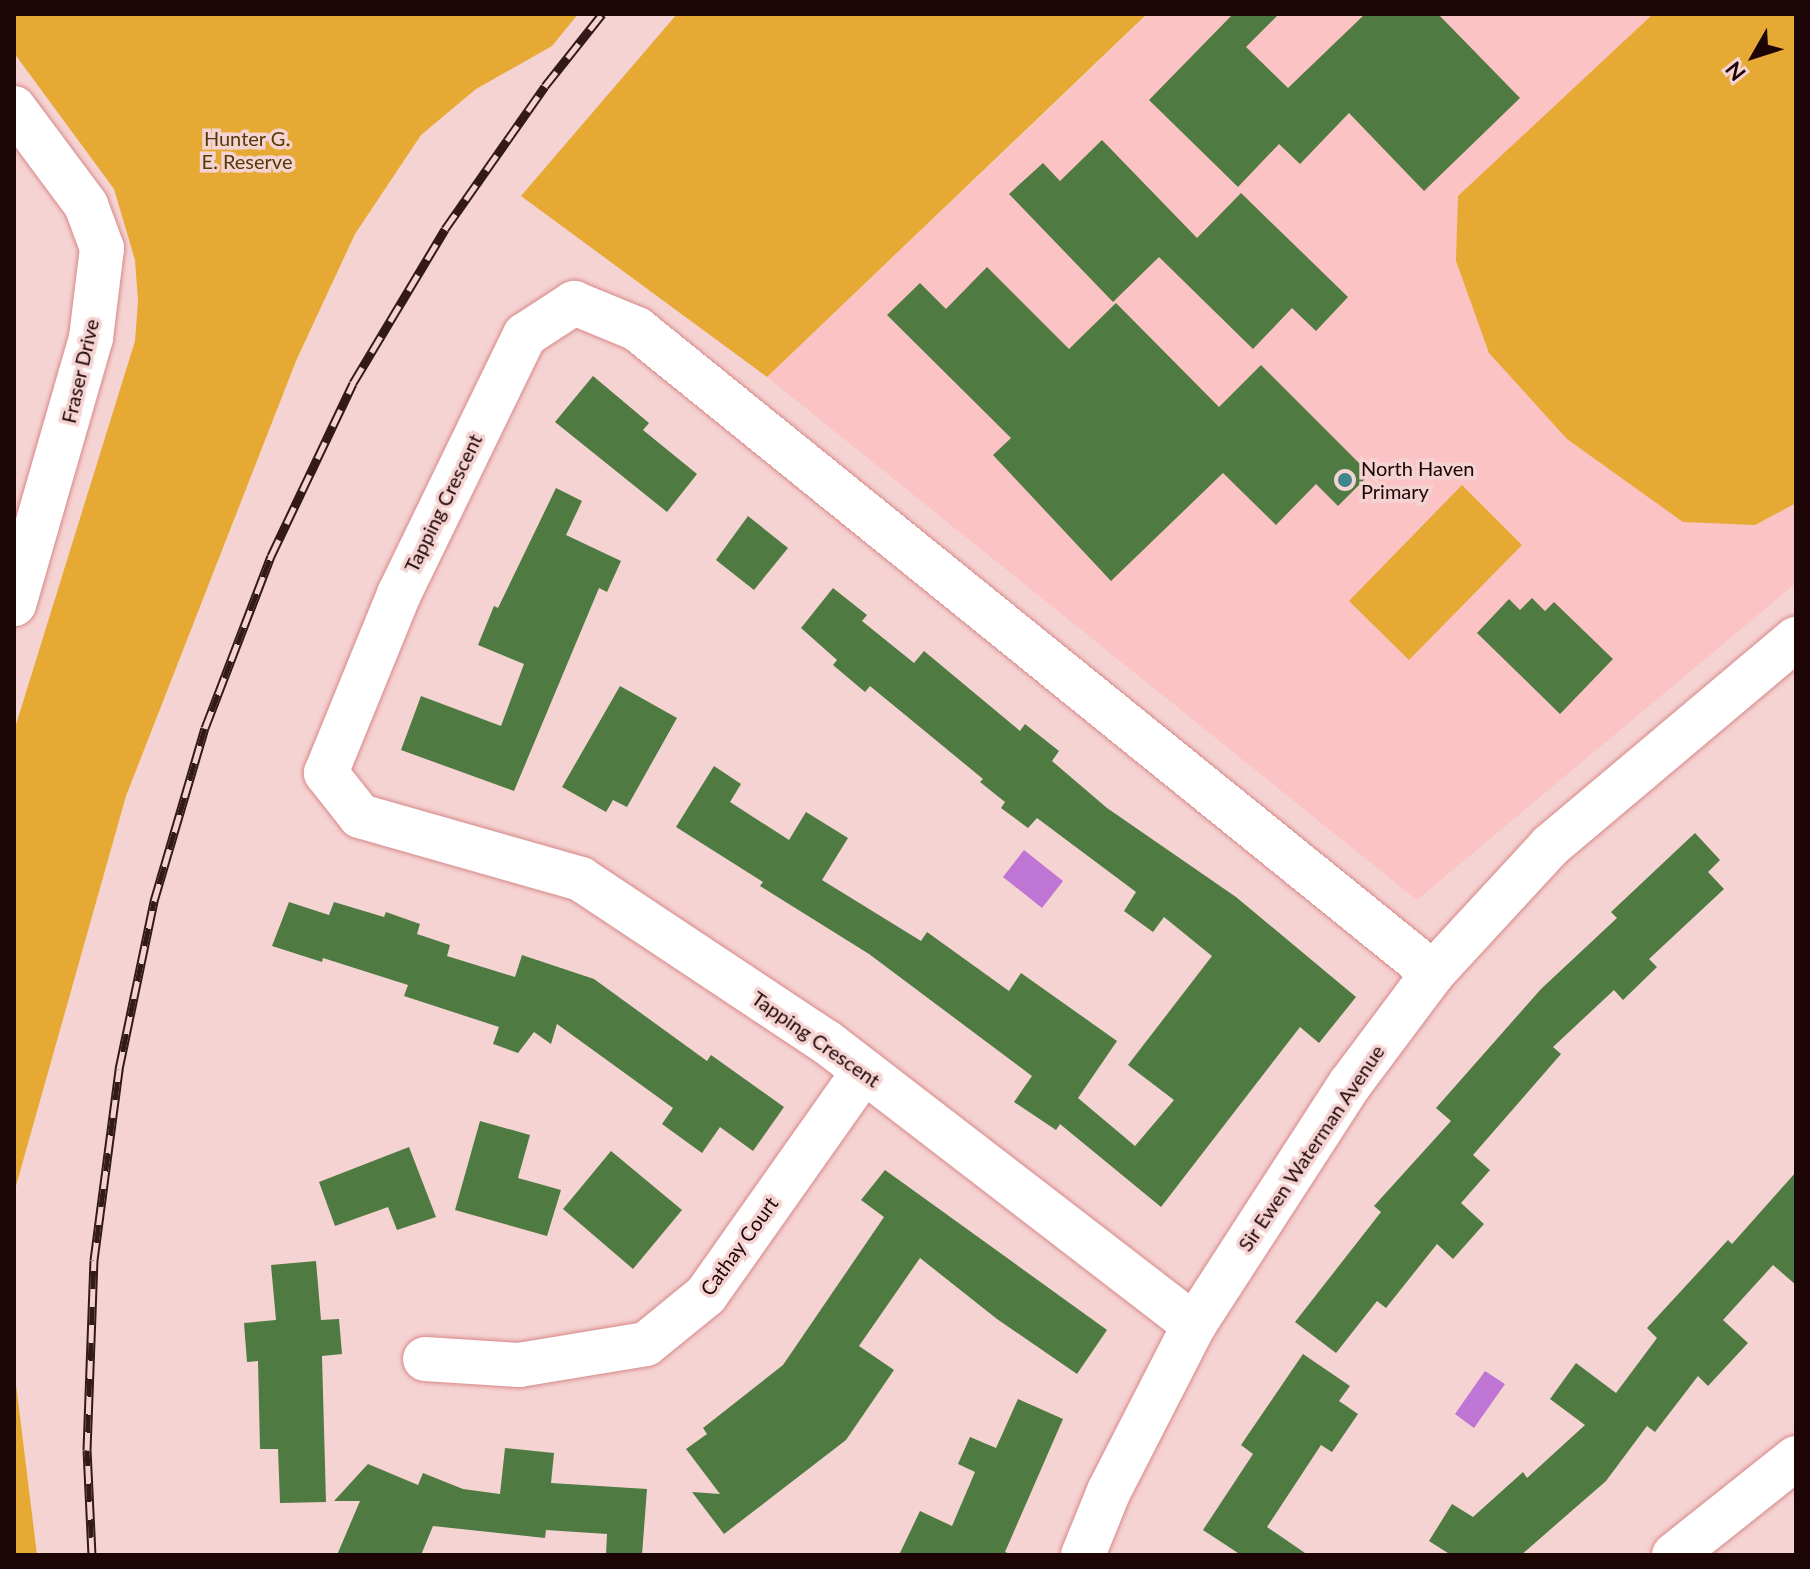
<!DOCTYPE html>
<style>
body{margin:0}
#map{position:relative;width:1810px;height:1569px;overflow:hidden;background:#f5d3d2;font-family:Lato,sans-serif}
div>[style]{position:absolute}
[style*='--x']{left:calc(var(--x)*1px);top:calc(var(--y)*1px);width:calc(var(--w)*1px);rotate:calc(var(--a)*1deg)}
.built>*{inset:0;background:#fbc3c3}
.green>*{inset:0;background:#e6a934}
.water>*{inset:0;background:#bf75d3}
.building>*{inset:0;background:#4f7a42}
.roads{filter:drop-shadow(0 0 2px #d78889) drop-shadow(0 0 2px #d78889)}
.minor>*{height:44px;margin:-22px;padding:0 22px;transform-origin:22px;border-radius:22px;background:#fff}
.rail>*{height:9px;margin-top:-4.5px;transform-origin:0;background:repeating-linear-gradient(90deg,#f5d3d2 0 18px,#33191a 0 36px);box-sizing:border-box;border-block:2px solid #33191a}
.dots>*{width:22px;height:22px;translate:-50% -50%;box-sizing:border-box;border:4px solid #f5d3d2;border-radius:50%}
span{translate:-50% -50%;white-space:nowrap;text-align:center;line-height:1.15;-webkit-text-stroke:7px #f5d3d2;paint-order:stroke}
.park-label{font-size:20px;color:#553a05}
.street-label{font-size:20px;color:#1d0405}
.poi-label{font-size:20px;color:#1d0405}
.left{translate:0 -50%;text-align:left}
.frame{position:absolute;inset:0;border:16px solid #1d0405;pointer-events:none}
.north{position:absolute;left:1714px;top:16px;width:80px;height:80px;-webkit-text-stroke:6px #f5d3d2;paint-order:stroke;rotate:231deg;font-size:22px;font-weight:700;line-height:32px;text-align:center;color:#1d0405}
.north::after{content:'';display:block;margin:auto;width:28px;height:36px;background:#1d0405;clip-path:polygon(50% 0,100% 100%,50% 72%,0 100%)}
</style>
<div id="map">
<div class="built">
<i style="clip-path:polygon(1149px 14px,1796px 14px,1796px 583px,1417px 900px,767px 377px)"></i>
</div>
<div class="green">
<i style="clip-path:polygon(14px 14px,578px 14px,552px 46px,476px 89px,421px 135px,355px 234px,296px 361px,126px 796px,14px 1193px,14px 731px,135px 341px,138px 301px,135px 260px,114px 189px,14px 53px)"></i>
<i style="clip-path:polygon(677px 14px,1147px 14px,767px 377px,521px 196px)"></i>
<i style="clip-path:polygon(1653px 14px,1796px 14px,1796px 503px,1755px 525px,1683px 522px,1567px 439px,1489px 353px,1456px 261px,1458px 196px)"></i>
<i style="clip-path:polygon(1462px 485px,1522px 545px,1409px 660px,1349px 601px)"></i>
<i style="clip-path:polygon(14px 1368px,37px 1555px,14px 1555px)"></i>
</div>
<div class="water">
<i style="clip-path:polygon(1024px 850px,1063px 881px,1042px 908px,1003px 877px)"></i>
<i style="clip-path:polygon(1485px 1371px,1505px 1384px,1474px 1428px,1455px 1414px)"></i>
</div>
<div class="building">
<i style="clip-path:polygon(1233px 14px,1279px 14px,1246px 47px,1288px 88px,1365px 14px,1438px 14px,1520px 98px,1424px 191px,1349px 113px,1300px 164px,1279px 144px,1238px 187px,1149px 100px)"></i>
<i style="clip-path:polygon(1102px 140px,1197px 238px,1241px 193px,1348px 297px,1316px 331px,1292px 308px,1253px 349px,1159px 257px,1113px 302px,1009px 194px,1043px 163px,1060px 181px)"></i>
<i style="clip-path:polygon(987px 267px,1069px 349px,1116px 303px,1219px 407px,1261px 365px,1370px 474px,1338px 506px,1316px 484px,1276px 525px,1223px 473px,1111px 581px,993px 455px,1011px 438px,887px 315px,920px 283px,946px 309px)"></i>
<i style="clip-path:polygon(593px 376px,649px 423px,643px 430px,697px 474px,667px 512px,555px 422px)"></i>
<i style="clip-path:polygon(556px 488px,582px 501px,566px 535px,621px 561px,607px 592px,599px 588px,514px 791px,401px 750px,421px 696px,501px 726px,524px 664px,478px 645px,494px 606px,498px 608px)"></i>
<i style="clip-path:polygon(748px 516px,788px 548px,754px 590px,716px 560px)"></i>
<i style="clip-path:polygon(833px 588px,867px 615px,862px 621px,914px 663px,924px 651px,1020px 731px,1025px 724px,1059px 751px,1052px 761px,1107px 808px,1236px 897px,1356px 997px,1319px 1043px,1300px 1027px,1161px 1207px,1060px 1124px,1056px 1130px,1014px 1102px,1032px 1076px,869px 954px,760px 886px,763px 882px,676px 827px,714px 766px,741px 784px,730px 802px,789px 840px,806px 812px,848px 838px,822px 880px,921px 941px,927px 932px,1009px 991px,1021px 973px,1117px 1041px,1078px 1098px,1135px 1146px,1174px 1100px,1128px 1065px,1212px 956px,1164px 917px,1153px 932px,1124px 911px,1136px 892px,1037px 818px,1028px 828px,1001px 808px,1005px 802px,980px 782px,983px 779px,870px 686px,865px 692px,833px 665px,837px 660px,801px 628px)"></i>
<i style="clip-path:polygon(1532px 598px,1545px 611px,1554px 602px,1613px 659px,1560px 714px,1477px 633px,1509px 599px,1520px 610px)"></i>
<i style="clip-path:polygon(620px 686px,677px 718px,627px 807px,613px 800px,606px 812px,562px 787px)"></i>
<i style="clip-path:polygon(1695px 833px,1720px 860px,1708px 872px,1724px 889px,1649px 959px,1657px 967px,1623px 1000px,1614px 990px,1553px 1047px,1561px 1054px,1473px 1155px,1490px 1170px,1461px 1203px,1484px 1224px,1453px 1259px,1437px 1244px,1386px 1308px,1377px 1301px,1336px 1353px,1295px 1322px,1381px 1212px,1374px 1206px,1451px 1121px,1436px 1108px,1541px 989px,1617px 918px,1611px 912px)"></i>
<i style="clip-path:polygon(289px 902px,329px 915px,334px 902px,384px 917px,386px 912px,420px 924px,417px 934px,450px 945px,447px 956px,515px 977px,522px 955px,594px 979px,707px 1061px,711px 1055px,784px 1107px,753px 1151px,720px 1127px,702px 1153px,662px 1124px,673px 1108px,557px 1024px,551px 1044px,534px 1032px,518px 1053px,493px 1044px,499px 1027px,404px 996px,408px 985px,323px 958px,322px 962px,272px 946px)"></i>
<i style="clip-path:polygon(480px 1121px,530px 1135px,518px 1178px,561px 1190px,547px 1236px,455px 1210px)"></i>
<i style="clip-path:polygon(409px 1147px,436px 1217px,397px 1230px,388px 1207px,335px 1226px,319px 1182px)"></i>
<i style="clip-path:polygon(611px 1151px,682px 1210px,633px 1269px,563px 1209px)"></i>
<i style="clip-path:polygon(885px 1170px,1107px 1330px,1077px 1374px,997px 1319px,920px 1258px,859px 1346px,894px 1370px,846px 1440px,724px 1534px,692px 1492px,720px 1494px,686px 1449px,707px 1434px,703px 1428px,783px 1365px,884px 1217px,861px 1200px)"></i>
<i style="clip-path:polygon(1796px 1172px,1796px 1285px,1773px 1265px,1723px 1320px,1748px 1343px,1708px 1386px,1698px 1376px,1655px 1432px,1647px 1426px,1606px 1481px,1521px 1555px,1451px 1555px,1429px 1541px,1452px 1504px,1473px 1517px,1523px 1472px,1527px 1478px,1585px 1425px,1550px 1399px,1576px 1363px,1616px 1393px,1657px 1338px,1647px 1328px,1728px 1240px,1732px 1244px)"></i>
<i style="clip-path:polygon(316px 1261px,321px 1320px,339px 1319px,342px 1354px,322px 1356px,326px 1502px,280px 1503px,278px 1449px,260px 1449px,258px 1361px,247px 1362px,244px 1323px,276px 1320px,271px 1265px)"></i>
<i style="clip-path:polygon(1303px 1354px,1350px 1386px,1339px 1401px,1358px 1414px,1332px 1452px,1321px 1445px,1267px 1527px,1308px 1555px,1241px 1555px,1203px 1530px,1253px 1454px,1241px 1445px)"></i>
<i style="clip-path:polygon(1018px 1399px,1063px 1419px,1005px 1552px,1013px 1555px,899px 1555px,920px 1511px,952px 1526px,975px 1472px,958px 1464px,970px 1437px,996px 1448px)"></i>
<i style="clip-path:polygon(505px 1448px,554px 1453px,551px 1483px,647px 1489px,642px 1555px,606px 1555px,607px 1534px,546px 1530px,545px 1538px,433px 1526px,421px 1555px,337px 1555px,360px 1501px,334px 1501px,368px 1464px,418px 1485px,423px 1473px,463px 1489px,500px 1494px)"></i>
</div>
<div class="roads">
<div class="minor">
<i style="--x:14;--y:108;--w:121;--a:53.4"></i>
<i style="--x:86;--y:205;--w:46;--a:69.6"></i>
<i style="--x:102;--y:248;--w:91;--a:97"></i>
<i style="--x:91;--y:338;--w:277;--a:106.1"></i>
<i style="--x:1194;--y:1325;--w:464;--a:-142.4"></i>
<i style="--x:826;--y:1042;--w:294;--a:-146.4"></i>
<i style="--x:581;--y:879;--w:230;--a:-164.1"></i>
<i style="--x:360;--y:816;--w:55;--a:-128.3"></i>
<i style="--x:326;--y:773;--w:193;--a:-67.8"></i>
<i style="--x:399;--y:594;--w:288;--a:-64.1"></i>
<i style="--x:525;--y:335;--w:59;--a:-33.1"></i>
<i style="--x:574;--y:303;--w:68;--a:22.4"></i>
<i style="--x:637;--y:329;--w:1024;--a:38.97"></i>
<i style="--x:425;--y:1359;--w:94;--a:3.7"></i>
<i style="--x:519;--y:1365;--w:129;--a:-9.4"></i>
<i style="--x:646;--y:1344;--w:77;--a:-39.2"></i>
<i style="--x:706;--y:1295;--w:274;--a:-54.8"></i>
<i style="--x:1083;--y:1555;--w:69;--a:-67.9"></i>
<i style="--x:1109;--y:1491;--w:186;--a:-62.9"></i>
<i style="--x:1194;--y:1325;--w:287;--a:-57.1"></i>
<i style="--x:1350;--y:1084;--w:139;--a:-53.2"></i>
<i style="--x:1433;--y:973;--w:173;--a:-47.3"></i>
<i style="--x:1550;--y:846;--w:322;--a:-40.1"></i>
<i style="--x:1674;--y:1555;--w:156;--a:-38.5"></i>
</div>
</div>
<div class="rail">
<i style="--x:92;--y:1555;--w:105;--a:-92.7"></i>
<i style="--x:87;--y:1450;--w:190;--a:-87.9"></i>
<i style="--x:94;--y:1260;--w:193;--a:-82.5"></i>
<i style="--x:119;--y:1069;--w:172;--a:-78.2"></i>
<i style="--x:154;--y:901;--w:180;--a:-73.6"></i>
<i style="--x:205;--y:728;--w:184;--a:-69"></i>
<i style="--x:271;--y:556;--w:191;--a:-64.6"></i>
<i style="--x:353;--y:383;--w:179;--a:-59.1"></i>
<i style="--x:445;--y:229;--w:174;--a:-55"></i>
<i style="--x:545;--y:86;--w:92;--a:-51.6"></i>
</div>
<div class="dots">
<i style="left:1345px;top:480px;background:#3e878a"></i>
</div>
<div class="park-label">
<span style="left:247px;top:150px">Hunter G.<br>E. Reserve</span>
</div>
<div class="street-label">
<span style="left:80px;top:371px;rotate:-77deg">Fraser Drive</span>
<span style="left:443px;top:503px;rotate:-64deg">Tapping Crescent</span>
<span style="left:816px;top:1039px;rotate:35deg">Tapping Crescent</span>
<span style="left:1311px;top:1148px;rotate:-56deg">Sir Ewen Waterman Avenue</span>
<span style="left:739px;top:1246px;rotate:-54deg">Cathay Court</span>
</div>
<div class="poi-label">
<span class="left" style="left:1361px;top:480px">North Haven<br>Primary</span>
</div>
<div class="frame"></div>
<div class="north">N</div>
</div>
